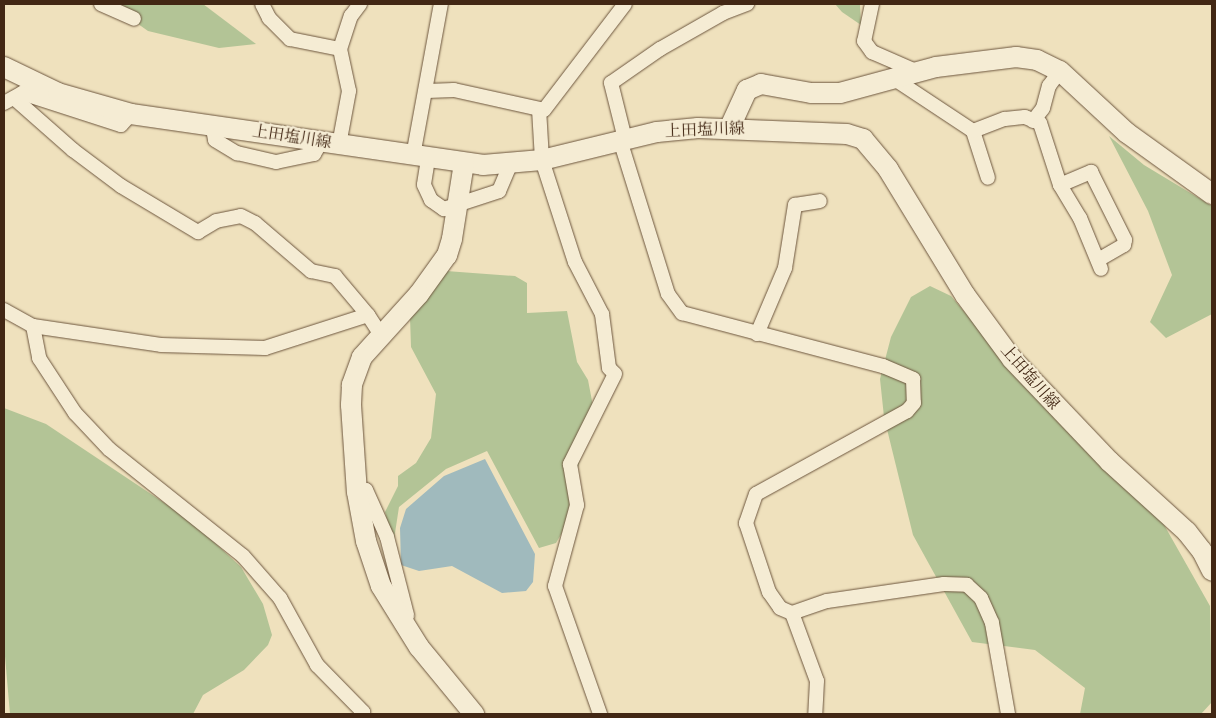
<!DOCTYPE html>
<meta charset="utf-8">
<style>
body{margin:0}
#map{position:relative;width:1216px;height:718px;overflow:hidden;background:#efe1bd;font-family:"Libre Bodoni","Noto Serif JP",serif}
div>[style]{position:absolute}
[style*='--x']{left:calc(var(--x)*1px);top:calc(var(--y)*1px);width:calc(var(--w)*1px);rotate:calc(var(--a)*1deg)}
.green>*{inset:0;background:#b3c496}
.water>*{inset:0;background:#a0babd}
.roads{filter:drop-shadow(0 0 1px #6d563e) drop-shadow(0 0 1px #6d563e)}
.street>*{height:14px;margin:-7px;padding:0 7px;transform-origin:7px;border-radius:7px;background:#f5ecd4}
.secondary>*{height:20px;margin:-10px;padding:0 10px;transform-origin:10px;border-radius:10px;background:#f5ecd4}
span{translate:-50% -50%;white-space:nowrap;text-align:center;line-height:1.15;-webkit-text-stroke:4px #f5ecd4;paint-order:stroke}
.street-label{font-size:16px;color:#422714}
.frame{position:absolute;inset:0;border:5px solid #422714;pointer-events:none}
</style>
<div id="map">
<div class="green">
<i style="clip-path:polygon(110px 4px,203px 4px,256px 44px,219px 48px,148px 31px)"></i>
<i style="clip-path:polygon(835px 4px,860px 4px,861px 25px,842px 12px)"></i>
<i style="clip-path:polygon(1109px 136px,1144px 165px,1212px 206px,1212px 314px,1166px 338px,1150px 322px,1172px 275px,1148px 211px)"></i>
<i style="clip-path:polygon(446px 271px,515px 276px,527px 283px,527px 313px,567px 311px,577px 362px,588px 380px,593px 406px,577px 472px,572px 516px,556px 543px,539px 548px,487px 451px,446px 469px,399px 507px,393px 546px,385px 512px,398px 486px,398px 476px,416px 463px,431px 438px,436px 394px,411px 347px,410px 317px)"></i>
<i style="clip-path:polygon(930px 286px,951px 296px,1055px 419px,1163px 523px,1210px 606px,1212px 702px,1201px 714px,1080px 714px,1085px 688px,1035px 650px,972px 642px,913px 535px,884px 417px,880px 379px,891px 337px,911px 297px)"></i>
<i style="clip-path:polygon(4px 408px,46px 424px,190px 520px,241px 567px,263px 604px,272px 635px,268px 645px,244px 670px,203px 695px,193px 714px,10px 714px,4px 645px)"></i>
</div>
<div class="water">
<i style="clip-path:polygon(485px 459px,535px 554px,533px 582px,526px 591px,502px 593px,452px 566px,419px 571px,401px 565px,400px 528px,406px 509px,444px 476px)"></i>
</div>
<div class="roads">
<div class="street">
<i style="--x:101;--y:4;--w:36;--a:24"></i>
<i style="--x:262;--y:4;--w:16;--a:63"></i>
<i style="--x:269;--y:18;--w:30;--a:45"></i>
<i style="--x:290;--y:39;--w:51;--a:11.3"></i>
<i style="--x:872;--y:4;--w:38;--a:102"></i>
<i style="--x:864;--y:41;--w:14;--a:54"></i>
<i style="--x:872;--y:52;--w:48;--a:23.4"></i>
<i style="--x:893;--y:78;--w:96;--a:33.5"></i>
<i style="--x:973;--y:131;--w:49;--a:72.3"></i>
<i style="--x:427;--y:91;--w:27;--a:-2"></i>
<i style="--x:454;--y:90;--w:92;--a:12.5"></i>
<i style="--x:544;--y:110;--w:133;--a:-52.6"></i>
<i style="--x:14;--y:98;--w:79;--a:41.4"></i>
<i style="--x:73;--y:150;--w:60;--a:36.9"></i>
<i style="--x:121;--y:186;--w:90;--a:30.9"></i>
<i style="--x:198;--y:232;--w:21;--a:-31"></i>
<i style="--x:216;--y:221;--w:25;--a:-11"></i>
<i style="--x:241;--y:216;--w:16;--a:27"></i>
<i style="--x:255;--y:223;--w:74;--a:40.6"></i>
<i style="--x:311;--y:271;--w:25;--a:12"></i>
<i style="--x:335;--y:276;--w:51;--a:49.8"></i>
<i style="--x:4;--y:103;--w:21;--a:-29"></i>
<i style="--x:22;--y:93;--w:104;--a:17.9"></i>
<i style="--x:121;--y:125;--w:15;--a:-48"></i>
<i style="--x:539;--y:109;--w:51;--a:86.6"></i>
<i style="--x:542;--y:160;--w:107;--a:72.1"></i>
<i style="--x:575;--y:262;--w:59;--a:62.6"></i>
<i style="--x:602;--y:314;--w:54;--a:82.6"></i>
<i style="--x:609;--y:368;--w:8;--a:45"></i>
<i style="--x:615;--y:374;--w:101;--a:116.6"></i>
<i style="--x:570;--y:464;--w:42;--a:80.3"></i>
<i style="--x:577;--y:505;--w:84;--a:105.2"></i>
<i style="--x:555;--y:586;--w:136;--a:70.6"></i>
<i style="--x:1033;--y:121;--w:16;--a:-52"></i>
<i style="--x:1043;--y:108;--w:23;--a:-75"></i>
<i style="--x:1049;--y:86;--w:19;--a:-54"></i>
<i style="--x:212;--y:124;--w:16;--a:79"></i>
<i style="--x:215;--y:140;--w:26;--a:31"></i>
<i style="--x:237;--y:153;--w:40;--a:13"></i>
<i style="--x:276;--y:162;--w:39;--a:-12"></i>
<i style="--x:314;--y:154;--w:14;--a:-60"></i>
<i style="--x:973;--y:131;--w:34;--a:-21"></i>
<i style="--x:1005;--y:119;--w:20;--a:-6"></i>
<i style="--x:1025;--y:117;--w:16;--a:22"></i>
<i style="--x:1040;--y:123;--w:65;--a:72.1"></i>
<i style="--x:1060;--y:185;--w:39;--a:59"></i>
<i style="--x:1080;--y:218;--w:55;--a:67.6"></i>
<i style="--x:625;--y:139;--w:58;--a:-104"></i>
<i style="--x:611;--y:83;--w:60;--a:-34.8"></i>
<i style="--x:660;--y:49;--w:73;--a:-29.7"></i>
<i style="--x:723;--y:13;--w:26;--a:-21"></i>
<i style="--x:620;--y:140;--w:161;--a:72.7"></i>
<i style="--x:668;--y:294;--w:24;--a:54"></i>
<i style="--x:682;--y:313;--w:208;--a:14.8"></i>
<i style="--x:883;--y:366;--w:33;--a:23"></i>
<i style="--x:913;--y:379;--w:24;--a:88"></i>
<i style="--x:914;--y:403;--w:11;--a:131"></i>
<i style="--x:907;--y:411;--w:172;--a:151.2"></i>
<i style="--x:756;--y:494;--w:31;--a:109"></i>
<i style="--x:746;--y:523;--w:73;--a:71.6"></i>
<i style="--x:769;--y:592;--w:19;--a:55"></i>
<i style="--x:780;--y:608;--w:13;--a:23"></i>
<i style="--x:792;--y:613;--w:37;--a:-19"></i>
<i style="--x:827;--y:601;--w:118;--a:-8.3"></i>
<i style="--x:944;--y:584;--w:23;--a:2"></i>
<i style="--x:967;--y:585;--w:19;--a:43"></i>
<i style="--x:981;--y:598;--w:27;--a:66"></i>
<i style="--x:992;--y:623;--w:92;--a:80"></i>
<i style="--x:339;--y:145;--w:55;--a:-79.5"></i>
<i style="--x:349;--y:91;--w:43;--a:-102.1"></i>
<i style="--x:340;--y:49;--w:35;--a:-72"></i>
<i style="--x:351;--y:16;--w:15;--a:-53"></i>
<i style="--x:413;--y:156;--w:155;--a:-79.6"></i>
<i style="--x:428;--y:159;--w:26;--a:99"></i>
<i style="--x:424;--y:185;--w:17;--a:65"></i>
<i style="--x:431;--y:200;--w:16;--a:35"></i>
<i style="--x:444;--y:209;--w:58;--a:-18.1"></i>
<i style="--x:499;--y:191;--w:28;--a:-67"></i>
<i style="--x:1060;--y:185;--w:34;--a:-23"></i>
<i style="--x:1091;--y:172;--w:76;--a:63.4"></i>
<i style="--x:1125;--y:240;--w:5;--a:101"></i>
<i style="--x:1124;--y:245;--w:30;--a:150"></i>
<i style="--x:4;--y:310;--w:33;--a:29"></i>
<i style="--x:33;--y:326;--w:129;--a:8.4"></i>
<i style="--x:161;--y:345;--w:104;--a:1.7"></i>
<i style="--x:265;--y:348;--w:108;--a:-17.8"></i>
<i style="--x:368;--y:315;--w:24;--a:57"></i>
<i style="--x:33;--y:326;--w:33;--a:79"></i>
<i style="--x:39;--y:358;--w:66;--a:56.8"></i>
<i style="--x:75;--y:413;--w:50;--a:46.6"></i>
<i style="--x:109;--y:449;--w:171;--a:38.6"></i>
<i style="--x:243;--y:556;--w:56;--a:48.6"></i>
<i style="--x:280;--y:598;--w:77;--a:61.1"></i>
<i style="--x:317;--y:665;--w:66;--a:45.6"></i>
<i style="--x:363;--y:712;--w:2;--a:117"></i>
<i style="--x:757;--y:334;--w:72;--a:-67"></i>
<i style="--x:785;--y:268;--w:64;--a:-81"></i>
<i style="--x:795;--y:205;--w:25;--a:-9"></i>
<i style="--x:357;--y:492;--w:9;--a:-13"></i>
<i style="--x:366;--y:490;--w:51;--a:65.9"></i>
<i style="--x:387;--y:537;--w:81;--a:75.6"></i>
<i style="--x:792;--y:613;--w:72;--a:69.8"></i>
<i style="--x:817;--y:681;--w:33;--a:93"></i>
</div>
<div class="secondary">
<i style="--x:4;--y:67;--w:60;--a:25.7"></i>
<i style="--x:58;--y:93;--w:76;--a:16"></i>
<i style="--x:131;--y:114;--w:356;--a:8.2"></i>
<i style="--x:483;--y:165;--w:59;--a:-4.8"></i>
<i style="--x:542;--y:160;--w:118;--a:-13.7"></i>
<i style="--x:657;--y:132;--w:41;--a:-5.6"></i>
<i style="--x:698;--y:128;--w:149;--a:2.3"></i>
<i style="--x:847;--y:134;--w:17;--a:17"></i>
<i style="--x:863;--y:139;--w:39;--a:50"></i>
<i style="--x:888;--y:169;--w:148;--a:58.6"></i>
<i style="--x:965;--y:295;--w:79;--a:53.7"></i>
<i style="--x:1012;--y:359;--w:141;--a:46.4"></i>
<i style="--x:1109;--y:461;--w:105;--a:42.3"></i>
<i style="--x:1187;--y:532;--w:24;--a:52"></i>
<i style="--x:1202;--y:551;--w:22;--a:63"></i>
<i style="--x:730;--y:127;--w:41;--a:-65.3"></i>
<i style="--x:747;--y:90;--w:15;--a:-23"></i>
<i style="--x:761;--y:84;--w:51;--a:10.2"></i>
<i style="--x:811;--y:93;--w:29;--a:0"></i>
<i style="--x:840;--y:93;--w:99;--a:-15.2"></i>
<i style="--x:936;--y:67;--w:81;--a:-7.1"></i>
<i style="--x:1016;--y:57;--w:21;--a:8"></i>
<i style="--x:1037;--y:60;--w:25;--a:26"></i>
<i style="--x:1060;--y:71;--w:91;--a:42.8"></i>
<i style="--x:1127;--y:133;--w:105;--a:35.7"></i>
<i style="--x:464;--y:163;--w:77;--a:99"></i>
<i style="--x:452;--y:239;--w:17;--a:107"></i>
<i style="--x:447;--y:255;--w:48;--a:125.7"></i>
<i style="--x:419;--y:294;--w:85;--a:132.1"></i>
<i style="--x:362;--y:357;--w:30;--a:110"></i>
<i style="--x:352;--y:385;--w:20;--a:93"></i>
<i style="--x:351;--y:405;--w:87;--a:86.1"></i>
<i style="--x:357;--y:492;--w:50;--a:79.6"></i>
<i style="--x:366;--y:541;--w:47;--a:71.6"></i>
<i style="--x:381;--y:586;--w:72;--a:58.1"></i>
<i style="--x:419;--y:647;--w:87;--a:50.6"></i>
</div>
</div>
<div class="street-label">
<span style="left:705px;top:130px;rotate:-2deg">上田塩川線</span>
<span style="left:292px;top:137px;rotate:9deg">上田塩川線</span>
<span style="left:1030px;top:377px;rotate:49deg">上田塩川線</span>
</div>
<div class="frame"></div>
</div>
